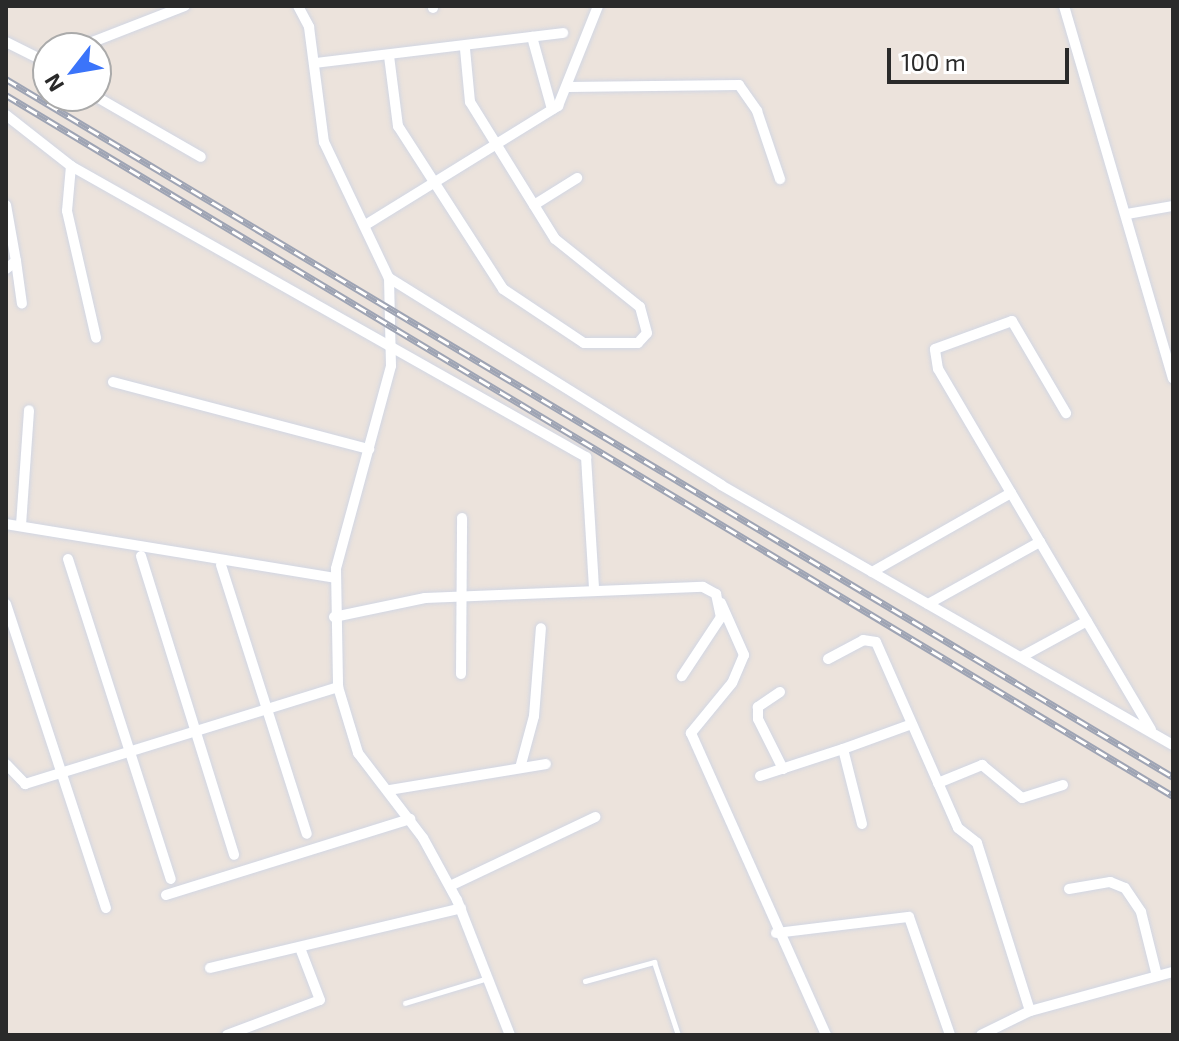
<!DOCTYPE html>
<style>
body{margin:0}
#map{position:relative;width:1179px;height:1041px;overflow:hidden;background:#ece3dc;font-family:"Exo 2",sans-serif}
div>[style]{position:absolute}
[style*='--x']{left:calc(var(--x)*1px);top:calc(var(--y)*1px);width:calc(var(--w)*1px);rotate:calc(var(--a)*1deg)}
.roads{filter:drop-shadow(0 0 2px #d1d6e3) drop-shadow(0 0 2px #d1d6e3)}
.service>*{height:5px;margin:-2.5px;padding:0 2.5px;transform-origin:2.5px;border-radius:2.5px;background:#fff}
.minor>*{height:10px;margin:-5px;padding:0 5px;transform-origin:5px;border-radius:5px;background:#fff}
.rail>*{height:7px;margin-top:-3.5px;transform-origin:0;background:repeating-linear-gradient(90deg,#fff 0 12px,#9ea4b4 0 24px);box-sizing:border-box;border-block:2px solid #9ea4b4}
span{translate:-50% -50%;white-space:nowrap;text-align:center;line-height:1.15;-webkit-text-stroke:7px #fff;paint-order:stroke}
.frame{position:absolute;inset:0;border:8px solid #2a2a2a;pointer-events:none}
.north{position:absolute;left:32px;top:32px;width:80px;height:80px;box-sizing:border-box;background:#fff;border:2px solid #aaa;border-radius:50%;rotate:239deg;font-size:22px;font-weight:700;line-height:32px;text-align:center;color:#2a2a2a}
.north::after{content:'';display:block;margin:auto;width:28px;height:36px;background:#3b74fa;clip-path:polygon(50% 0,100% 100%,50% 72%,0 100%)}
.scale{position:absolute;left:887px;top:48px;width:182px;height:36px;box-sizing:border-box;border:4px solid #2a2a2a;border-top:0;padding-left:10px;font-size:24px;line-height:28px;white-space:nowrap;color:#2a2a2a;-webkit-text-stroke:6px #fff;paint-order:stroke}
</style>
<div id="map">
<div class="roads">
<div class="service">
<i style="--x:585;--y:981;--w:72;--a:-15.4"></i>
<i style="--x:654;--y:962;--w:77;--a:71.8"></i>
<i style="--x:405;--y:1003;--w:87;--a:-16.8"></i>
</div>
<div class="minor">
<i style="--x:298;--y:6;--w:24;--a:62"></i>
<i style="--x:309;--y:27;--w:116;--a:82.6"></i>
<i style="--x:324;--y:142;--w:151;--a:64.5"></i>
<i style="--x:389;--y:278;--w:88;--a:88.7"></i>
<i style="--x:391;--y:366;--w:210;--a:105.2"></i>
<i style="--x:336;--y:569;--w:118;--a:89"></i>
<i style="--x:338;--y:687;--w:69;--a:73.1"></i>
<i style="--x:358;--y:753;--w:107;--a:52.6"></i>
<i style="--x:423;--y:838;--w:71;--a:61.3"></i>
<i style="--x:457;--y:900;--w:145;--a:68.6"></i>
<i style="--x:433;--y:6;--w:2;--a:90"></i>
<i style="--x:1064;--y:6;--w:388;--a:73.7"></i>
<i style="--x:532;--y:37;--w:75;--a:74.5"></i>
<i style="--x:6;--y:42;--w:47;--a:26.6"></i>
<i style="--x:77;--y:48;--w:116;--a:-21.3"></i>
<i style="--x:389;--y:56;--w:71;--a:82.7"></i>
<i style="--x:398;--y:126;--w:194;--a:57.2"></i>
<i style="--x:503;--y:289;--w:97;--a:33.7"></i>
<i style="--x:584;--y:343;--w:54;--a:0"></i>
<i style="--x:638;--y:343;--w:13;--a:-48"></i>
<i style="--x:647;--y:333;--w:27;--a:-105"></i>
<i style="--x:640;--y:307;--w:109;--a:-141.3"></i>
<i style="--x:555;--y:239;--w:161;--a:-121.8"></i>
<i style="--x:470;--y:102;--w:53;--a:-95.4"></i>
<i style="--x:315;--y:63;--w:250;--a:-6.9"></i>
<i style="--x:568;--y:87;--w:171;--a:-0.7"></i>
<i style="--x:739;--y:85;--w:32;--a:55"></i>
<i style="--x:757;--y:111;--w:72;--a:71.3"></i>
<i style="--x:95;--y:96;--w:122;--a:29.9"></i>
<i style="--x:6;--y:115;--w:83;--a:38.1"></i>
<i style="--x:71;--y:166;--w:592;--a:29.47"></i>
<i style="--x:586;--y:457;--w:131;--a:86.5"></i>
<i style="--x:71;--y:166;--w:45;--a:95.1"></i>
<i style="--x:67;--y:211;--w:130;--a:77.1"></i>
<i style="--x:6;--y:205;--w:57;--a:79.9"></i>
<i style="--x:16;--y:261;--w:13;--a:141"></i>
<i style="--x:534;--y:205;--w:51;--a:-32.1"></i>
<i style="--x:1127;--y:214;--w:47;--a:-9.9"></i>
<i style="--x:367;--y:224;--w:225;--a:-31.7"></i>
<i style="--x:558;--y:106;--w:108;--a:-68.2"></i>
<i style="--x:16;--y:261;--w:43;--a:82.1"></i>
<i style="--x:389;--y:278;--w:391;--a:31.9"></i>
<i style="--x:721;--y:485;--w:521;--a:29.91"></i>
<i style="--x:113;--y:382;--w:265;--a:14.7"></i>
<i style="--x:6;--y:524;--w:333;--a:9.3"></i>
<i style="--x:21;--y:525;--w:115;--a:-86"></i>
<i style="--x:1040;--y:542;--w:201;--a:-120.5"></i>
<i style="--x:938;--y:369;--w:20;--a:-99"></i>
<i style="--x:935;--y:349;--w:82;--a:-20"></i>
<i style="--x:1012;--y:321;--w:107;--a:59.6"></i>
<i style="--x:141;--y:556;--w:313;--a:72.7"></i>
<i style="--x:68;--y:559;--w:336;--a:72.2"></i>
<i style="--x:221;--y:565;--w:282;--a:72.3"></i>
<i style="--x:872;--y:572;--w:160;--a:-29.6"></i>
<i style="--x:721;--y:603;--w:57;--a:66.1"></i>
<i style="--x:744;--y:655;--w:30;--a:113"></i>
<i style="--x:732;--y:683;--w:65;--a:129.4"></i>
<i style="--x:691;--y:733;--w:331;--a:65.9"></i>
<i style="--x:6;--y:604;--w:320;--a:71.8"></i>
<i style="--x:928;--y:604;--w:128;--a:-29"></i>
<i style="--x:1040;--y:542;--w:218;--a:59.4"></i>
<i style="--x:334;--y:617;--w:93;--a:-11.8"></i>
<i style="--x:425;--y:598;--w:278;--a:-2.3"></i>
<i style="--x:703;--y:587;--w:15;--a:28"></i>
<i style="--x:716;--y:594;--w:24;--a:78"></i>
<i style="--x:721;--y:617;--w:71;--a:123.5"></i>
<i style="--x:1021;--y:657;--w:75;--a:-28.6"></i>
<i style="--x:828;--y:659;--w:40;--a:-28"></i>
<i style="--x:863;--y:640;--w:13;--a:9"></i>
<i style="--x:876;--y:642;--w:203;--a:66.2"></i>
<i style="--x:958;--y:828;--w:24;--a:38"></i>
<i style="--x:977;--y:843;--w:176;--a:72.5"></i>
<i style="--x:461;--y:674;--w:156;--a:-89.6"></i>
<i style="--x:780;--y:692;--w:27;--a:146"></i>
<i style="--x:758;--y:707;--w:12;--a:90"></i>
<i style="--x:758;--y:719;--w:56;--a:63.4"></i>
<i style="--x:6;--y:764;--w:28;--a:46"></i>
<i style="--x:25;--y:784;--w:328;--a:-17.2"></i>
<i style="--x:520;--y:768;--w:54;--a:-74.9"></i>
<i style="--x:534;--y:716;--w:88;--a:-85.5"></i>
<i style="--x:760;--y:776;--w:87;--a:-18"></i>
<i style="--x:938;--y:783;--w:48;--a:-22.2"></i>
<i style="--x:982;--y:765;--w:52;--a:39.5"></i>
<i style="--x:1022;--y:798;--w:43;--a:-17.6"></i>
<i style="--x:389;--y:790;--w:159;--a:-9.4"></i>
<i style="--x:862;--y:824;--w:77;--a:-104.2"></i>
<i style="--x:843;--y:749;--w:73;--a:-19.9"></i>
<i style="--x:450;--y:886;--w:161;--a:-25.4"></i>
<i style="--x:1069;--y:889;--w:42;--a:-9.7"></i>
<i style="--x:1110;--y:882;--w:16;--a:22"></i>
<i style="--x:1125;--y:888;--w:29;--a:56"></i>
<i style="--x:1141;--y:912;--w:66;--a:76"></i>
<i style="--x:166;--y:895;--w:256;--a:-17.3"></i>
<i style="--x:776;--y:933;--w:134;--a:-6.9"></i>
<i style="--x:909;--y:917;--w:125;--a:70.8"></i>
<i style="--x:210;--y:968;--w:258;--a:-13.4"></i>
<i style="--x:227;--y:1035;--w:99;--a:-20.6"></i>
<i style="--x:320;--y:1000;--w:56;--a:-111"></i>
<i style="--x:981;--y:1035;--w:55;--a:-26.1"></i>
<i style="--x:1030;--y:1011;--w:148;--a:-15.3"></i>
</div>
</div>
<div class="rail">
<i style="--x:6;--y:79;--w:1360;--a:30.88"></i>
<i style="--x:6;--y:95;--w:1361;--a:30.99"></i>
</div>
<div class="frame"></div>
<div class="north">N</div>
<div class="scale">100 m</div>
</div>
